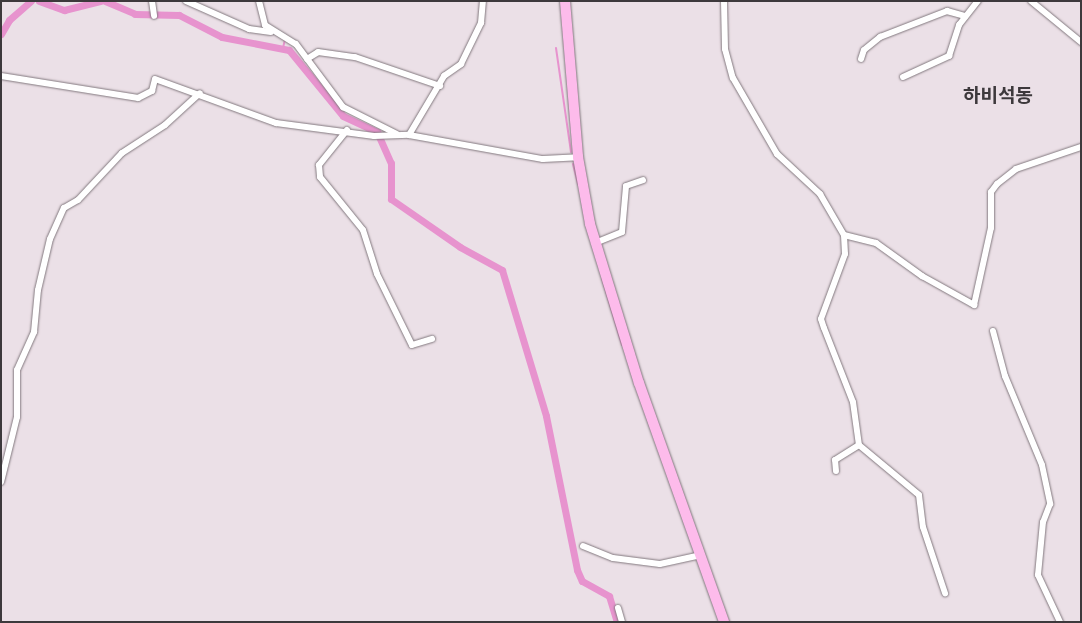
<!DOCTYPE html>
<meta charset="utf-8">
<style>
body{margin:0}
#map{position:relative;width:1082px;height:623px;overflow:hidden;background:#ebe0e7;font-family:Poppins,"Noto Sans KR",sans-serif}
div>[style]{position:absolute}
[style*='--x']{left:calc(var(--x)*1px);top:calc(var(--y)*1px);width:calc(var(--w)*1px);rotate:calc(var(--a)*1deg)}
.stream>*{height:2px;margin:-1px;padding:0 1px;transform-origin:1px;border-radius:1px;background:#e793ce}
.canal>*{height:7px;margin:-3.5px;padding:0 3.5px;transform-origin:3.5px;border-radius:3.5px;background:#e793ce}
.roads{filter:drop-shadow(0 0 1px #82787e) drop-shadow(0 0 1px #82787e)}
.minor>*{height:6px;margin:-3px;padding:0 3px;transform-origin:3px;border-radius:3px;background:#fff}
.primary>*{height:10px;margin:-5px;padding:0 5px;transform-origin:5px;border-radius:5px;background:#fdbbeb}
span{translate:-50% -50%;white-space:nowrap;text-align:center;line-height:1.15;-webkit-text-stroke:4px #ebe0e7;paint-order:stroke}
.quarter-label{font-size:19px;color:#3d393c;font-weight:700}
.frame{position:absolute;inset:0;border:2px solid #3d393c;pointer-events:none}
</style>
<div id="map">
<div class="stream">
<i style="--x:283;--y:48;--w:9;--a:-77"></i>
<i style="--x:556;--y:48;--w:105;--a:81.8"></i>
<i style="--x:573;--y:164;--w:21;--a:76"></i>
<i style="--x:602;--y:278;--w:70;--a:73.4"></i>
</div>
<div class="canal">
<i style="--x:39;--y:1;--w:27;--a:20"></i>
<i style="--x:64;--y:10;--w:38;--a:-14"></i>
<i style="--x:105;--y:1;--w:33;--a:23"></i>
<i style="--x:135;--y:14;--w:44;--a:1.3"></i>
<i style="--x:179;--y:15;--w:48;--a:27.1"></i>
<i style="--x:222;--y:37;--w:68;--a:11"></i>
<i style="--x:289;--y:50;--w:85;--a:50.7"></i>
<i style="--x:343;--y:116;--w:38;--a:25"></i>
<i style="--x:377;--y:132;--w:34;--a:66"></i>
<i style="--x:391;--y:163;--w:36;--a:90"></i>
<i style="--x:391;--y:199;--w:84;--a:34.8"></i>
<i style="--x:460;--y:247;--w:48;--a:28.7"></i>
<i style="--x:502;--y:270;--w:152;--a:73.2"></i>
<i style="--x:546;--y:416;--w:157;--a:78.6"></i>
<i style="--x:577;--y:570;--w:12;--a:66"></i>
<i style="--x:582;--y:581;--w:31;--a:29"></i>
<i style="--x:609;--y:596;--w:27;--a:73"></i>
<i style="--x:1;--y:34;--w:16;--a:-60"></i>
<i style="--x:9;--y:20;--w:29;--a:-41"></i>
</div>
<div class="roads">
<div class="minor">
<i style="--x:152;--y:1;--w:15;--a:82"></i>
<i style="--x:186;--y:1;--w:69;--a:24"></i>
<i style="--x:249;--y:29;--w:22;--a:8"></i>
<i style="--x:259;--y:1;--w:25;--a:76"></i>
<i style="--x:265;--y:25;--w:36;--a:32"></i>
<i style="--x:296;--y:44;--w:79;--a:53.3"></i>
<i style="--x:343;--y:107;--w:60;--a:26.6"></i>
<i style="--x:724;--y:1;--w:48;--a:88.8"></i>
<i style="--x:725;--y:49;--w:30;--a:75"></i>
<i style="--x:733;--y:78;--w:88;--a:59.9"></i>
<i style="--x:777;--y:154;--w:59;--a:42.9"></i>
<i style="--x:820;--y:194;--w:48;--a:59.7"></i>
<i style="--x:844;--y:235;--w:19;--a:87"></i>
<i style="--x:845;--y:254;--w:69;--a:110.3"></i>
<i style="--x:821;--y:319;--w:9;--a:72"></i>
<i style="--x:824;--y:328;--w:79;--a:68.6"></i>
<i style="--x:853;--y:402;--w:43;--a:82.1"></i>
<i style="--x:859;--y:445;--w:78;--a:39.8"></i>
<i style="--x:919;--y:495;--w:32;--a:83"></i>
<i style="--x:923;--y:527;--w:70;--a:71.6"></i>
<i style="--x:1031;--y:1;--w:65;--a:39.4"></i>
<i style="--x:307;--y:59;--w:13;--a:-32"></i>
<i style="--x:318;--y:52;--w:37;--a:8"></i>
<i style="--x:355;--y:57;--w:90;--a:18.8"></i>
<i style="--x:861;--y:59;--w:9;--a:-72"></i>
<i style="--x:864;--y:50;--w:21;--a:-39"></i>
<i style="--x:880;--y:37;--w:72;--a:-21.2"></i>
<i style="--x:947;--y:11;--w:19;--a:16"></i>
<i style="--x:1;--y:76;--w:139;--a:9.1"></i>
<i style="--x:138;--y:98;--w:16;--a:-27"></i>
<i style="--x:152;--y:91;--w:12;--a:-76"></i>
<i style="--x:155;--y:79;--w:129;--a:20"></i>
<i style="--x:276;--y:123;--w:99;--a:7.6"></i>
<i style="--x:374;--y:136;--w:35;--a:-2"></i>
<i style="--x:409;--y:135;--w:136;--a:10.2"></i>
<i style="--x:543;--y:159;--w:35;--a:-3"></i>
<i style="--x:903;--y:77;--w:51;--a:-24.5"></i>
<i style="--x:949;--y:56;--w:33;--a:-72"></i>
<i style="--x:959;--y:25;--w:31;--a:-52"></i>
<i style="--x:347;--y:130;--w:45;--a:128.7"></i>
<i style="--x:319;--y:165;--w:12;--a:85"></i>
<i style="--x:320;--y:177;--w:68;--a:50.9"></i>
<i style="--x:363;--y:230;--w:46;--a:72.3"></i>
<i style="--x:377;--y:274;--w:79;--a:63.8"></i>
<i style="--x:412;--y:345;--w:21;--a:-17"></i>
<i style="--x:409;--y:135;--w:69;--a:-59.3"></i>
<i style="--x:444;--y:76;--w:21;--a:-35"></i>
<i style="--x:461;--y:64;--w:46;--a:-64"></i>
<i style="--x:481;--y:23;--w:22;--a:-85"></i>
<i style="--x:844;--y:235;--w:33;--a:14"></i>
<i style="--x:876;--y:243;--w:57;--a:35.7"></i>
<i style="--x:922;--y:276;--w:60;--a:29.1"></i>
<i style="--x:974;--y:305;--w:79;--a:-77.6"></i>
<i style="--x:991;--y:228;--w:36;--a:-90"></i>
<i style="--x:991;--y:192;--w:10;--a:-53"></i>
<i style="--x:997;--y:184;--w:24;--a:-38"></i>
<i style="--x:1016;--y:169;--w:69;--a:-18.7"></i>
<i style="--x:595;--y:243;--w:29;--a:-22"></i>
<i style="--x:622;--y:232;--w:46;--a:-85"></i>
<i style="--x:626;--y:186;--w:18;--a:-19"></i>
<i style="--x:993;--y:331;--w:47;--a:75.1"></i>
<i style="--x:1005;--y:376;--w:96;--a:67.4"></i>
<i style="--x:1042;--y:465;--w:40;--a:78"></i>
<i style="--x:1050;--y:504;--w:19;--a:111"></i>
<i style="--x:1043;--y:522;--w:53;--a:95.4"></i>
<i style="--x:1038;--y:575;--w:52;--a:64.9"></i>
<i style="--x:836;--y:471;--w:11;--a:-95"></i>
<i style="--x:835;--y:460;--w:28;--a:-32"></i>
<i style="--x:1;--y:482;--w:67;--a:-76.2"></i>
<i style="--x:17;--y:417;--w:47;--a:-90"></i>
<i style="--x:17;--y:370;--w:42;--a:-65.9"></i>
<i style="--x:34;--y:332;--w:42;--a:-84.6"></i>
<i style="--x:38;--y:290;--w:52;--a:-76.8"></i>
<i style="--x:50;--y:239;--w:34;--a:-66"></i>
<i style="--x:64;--y:208;--w:16;--a:-30"></i>
<i style="--x:78;--y:200;--w:64;--a:-46.9"></i>
<i style="--x:122;--y:153;--w:51;--a:-33.1"></i>
<i style="--x:165;--y:125;--w:47;--a:-42.4"></i>
<i style="--x:583;--y:546;--w:32;--a:22"></i>
<i style="--x:613;--y:558;--w:47;--a:7.3"></i>
<i style="--x:660;--y:564;--w:42;--a:-12.4"></i>
<i style="--x:618;--y:608;--w:15;--a:74"></i>
</div>
<div class="primary">
<i style="--x:565;--y:1;--w:157;--a:85.2"></i>
<i style="--x:578;--y:157;--w:68;--a:79.8"></i>
<i style="--x:590;--y:224;--w:166;--a:72.9"></i>
<i style="--x:639;--y:383;--w:254;--a:70.4"></i>
</div>
</div>
<div class="quarter-label">
<span style="left:998px;top:96px">하비석동</span>
</div>
<div class="frame"></div>
</div>
